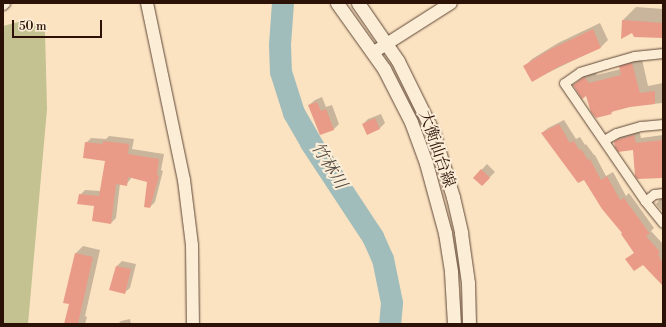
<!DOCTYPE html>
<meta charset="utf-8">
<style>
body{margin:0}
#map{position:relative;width:666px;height:327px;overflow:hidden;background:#fbe3c2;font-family:"Libre Bodoni","Noto Serif JP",serif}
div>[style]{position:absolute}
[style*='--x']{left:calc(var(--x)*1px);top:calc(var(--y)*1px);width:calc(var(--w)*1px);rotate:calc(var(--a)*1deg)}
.green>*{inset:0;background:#c3c290}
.shadow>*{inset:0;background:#0003}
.river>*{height:22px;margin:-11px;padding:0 11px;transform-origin:11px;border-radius:11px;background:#a1bdbb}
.building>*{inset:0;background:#e99b88}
.roads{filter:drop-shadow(0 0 1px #5f4635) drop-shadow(0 0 1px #5f4635)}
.minor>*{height:9px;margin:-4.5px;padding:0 4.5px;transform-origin:4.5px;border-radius:4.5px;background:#fcedd7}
.tertiary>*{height:12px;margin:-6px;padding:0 6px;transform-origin:6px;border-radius:6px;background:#fcedd7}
.secondary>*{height:13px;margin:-6.5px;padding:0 6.5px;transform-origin:6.5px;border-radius:6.5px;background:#fcedd7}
span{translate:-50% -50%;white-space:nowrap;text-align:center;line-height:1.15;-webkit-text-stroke:4px #fcedd7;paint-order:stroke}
.street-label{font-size:16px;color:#2b1106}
.water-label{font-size:17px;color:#544d45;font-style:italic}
.frame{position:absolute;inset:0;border:4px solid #2b1106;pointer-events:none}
.scale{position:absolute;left:12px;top:20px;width:90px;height:18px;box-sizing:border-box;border:2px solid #2b1106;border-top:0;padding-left:5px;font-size:12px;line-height:14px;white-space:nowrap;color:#2b1106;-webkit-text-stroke:3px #fcedd7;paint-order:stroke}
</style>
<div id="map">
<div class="green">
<i style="clip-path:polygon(30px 19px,45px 32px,47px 109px,28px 324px,3px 324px,3px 26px)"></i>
</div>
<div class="shadow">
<i style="clip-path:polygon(636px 7px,663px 9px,663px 37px,633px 32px,623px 20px)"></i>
<i style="clip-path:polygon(600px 23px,608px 40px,601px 47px,533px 80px,525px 66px,532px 59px,558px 43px)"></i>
<i style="clip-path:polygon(641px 55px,648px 86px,663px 83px,663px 103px,630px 106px,614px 110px,611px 113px,574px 85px,593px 69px,597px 75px,621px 69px,620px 67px,629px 58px)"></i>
<i style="clip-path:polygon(322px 97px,326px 107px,332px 105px,339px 124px,334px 129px,320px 134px,309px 105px,315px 100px)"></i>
<i style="clip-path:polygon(381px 114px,385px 123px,380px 128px,367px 133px,363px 124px,368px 119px)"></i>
<i style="clip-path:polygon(564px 120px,576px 139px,580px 137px,585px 145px,586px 144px,594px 155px,595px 155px,606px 176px,613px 172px,626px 196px,629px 193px,654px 228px,651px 231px,663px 244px,663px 284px,643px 263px,627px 260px,635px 252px,623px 233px,585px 178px,542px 133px,548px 128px)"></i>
<i style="clip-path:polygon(639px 130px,641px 138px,663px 135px,663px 178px,634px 149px,615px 142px,620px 136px)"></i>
<i style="clip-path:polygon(109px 136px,134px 139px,132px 149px,164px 154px,161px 170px,163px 171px,155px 202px,150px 207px,148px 181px,132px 177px,126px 185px,120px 184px,116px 218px,111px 223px,95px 205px,80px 195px,85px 190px,101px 191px,106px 160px,86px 143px,91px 138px,106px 139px)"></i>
<i style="clip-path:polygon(487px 164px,495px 172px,482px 185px,474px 178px)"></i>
<i style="clip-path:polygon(663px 196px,663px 212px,656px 204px)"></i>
<i style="clip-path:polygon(83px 246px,100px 250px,85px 316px,87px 317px,85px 324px,65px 324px,71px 303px,76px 253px)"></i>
<i style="clip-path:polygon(122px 261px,136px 264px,130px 288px,124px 293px,111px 289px,117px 266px)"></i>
<i style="clip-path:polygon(130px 319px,131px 324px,118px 324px,121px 321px)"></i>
</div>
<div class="river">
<i style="--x:283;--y:3;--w:42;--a:94.1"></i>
<i style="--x:280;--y:45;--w:27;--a:88"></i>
<i style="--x:281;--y:72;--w:43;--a:72.4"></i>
<i style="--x:294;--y:113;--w:34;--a:60"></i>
<i style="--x:311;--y:143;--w:113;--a:56.6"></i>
<i style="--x:373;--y:237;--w:24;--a:66"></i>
<i style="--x:383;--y:259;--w:45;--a:78.4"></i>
<i style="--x:392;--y:303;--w:21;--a:95"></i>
</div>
<div class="building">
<i style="clip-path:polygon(622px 20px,663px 23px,663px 38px,634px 37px,632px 33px,621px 39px)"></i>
<i style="clip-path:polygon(593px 29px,601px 48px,558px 67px,532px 82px,523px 66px,549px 50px)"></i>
<i style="clip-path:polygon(632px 63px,640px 93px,655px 91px,655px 104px,630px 107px,611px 112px,612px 114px,596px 118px,591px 112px,586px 96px,582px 99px,573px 85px,584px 77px,589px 83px,621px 75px,619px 66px)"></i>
<i style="clip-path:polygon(317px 102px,321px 111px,326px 109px,334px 130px,320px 135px,308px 105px)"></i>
<i style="clip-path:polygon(375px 118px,380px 129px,367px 135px,362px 124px)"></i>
<i style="clip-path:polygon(559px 124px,570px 143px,574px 141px,579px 150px,581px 149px,588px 160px,590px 159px,601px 180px,607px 176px,620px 200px,624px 198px,650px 234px,646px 236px,660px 252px,658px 254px,663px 264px,663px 286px,643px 265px,634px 271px,625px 259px,634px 253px,621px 234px,622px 233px,602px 209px,584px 180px,578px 183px,541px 133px)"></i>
<i style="clip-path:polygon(634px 135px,636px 143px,663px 140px,663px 178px,637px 179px,635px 176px,633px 150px,618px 152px,615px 147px,614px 141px)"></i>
<i style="clip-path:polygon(103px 141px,129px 144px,128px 154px,159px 159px,157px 175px,159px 176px,150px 208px,144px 207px,147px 182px,128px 177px,127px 186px,116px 184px,111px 224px,92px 221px,94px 206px,77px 204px,79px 194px,99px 196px,105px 161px,83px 158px,85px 142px,103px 144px)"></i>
<i style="clip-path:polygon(481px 169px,490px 178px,482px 186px,473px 178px)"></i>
<i style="clip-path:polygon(75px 253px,93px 257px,78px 324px,64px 324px,69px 304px,63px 303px)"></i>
<i style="clip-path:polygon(116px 266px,131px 269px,125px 294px,109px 290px)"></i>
</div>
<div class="roads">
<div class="minor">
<i style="--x:3;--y:5;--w:3;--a:-45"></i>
<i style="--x:663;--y:53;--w:29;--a:174"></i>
<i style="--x:634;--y:56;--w:29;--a:164"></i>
<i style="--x:606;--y:64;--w:27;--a:163"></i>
<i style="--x:580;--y:72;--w:19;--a:145"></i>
<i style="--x:564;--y:83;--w:143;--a:55.5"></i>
<i style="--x:645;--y:201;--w:28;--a:51"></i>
<i style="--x:604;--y:140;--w:14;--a:-30"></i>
<i style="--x:616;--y:133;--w:26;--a:-16"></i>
<i style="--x:641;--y:126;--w:22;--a:-5"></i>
<i style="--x:645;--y:201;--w:11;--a:-38"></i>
<i style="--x:654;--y:194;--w:9;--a:-6"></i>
</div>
<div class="tertiary">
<i style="--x:147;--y:3;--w:181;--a:78.2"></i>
<i style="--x:184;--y:180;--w:65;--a:83"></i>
<i style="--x:192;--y:245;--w:79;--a:89.3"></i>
<i style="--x:374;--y:52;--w:91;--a:-32.5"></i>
</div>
<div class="secondary">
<i style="--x:337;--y:3;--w:81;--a:54.5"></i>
<i style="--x:384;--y:69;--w:59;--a:63"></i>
<i style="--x:411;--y:122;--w:44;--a:69.9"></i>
<i style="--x:426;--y:163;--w:73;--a:74.8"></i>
<i style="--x:445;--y:233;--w:39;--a:81"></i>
<i style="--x:451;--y:272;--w:52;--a:86.7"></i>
<i style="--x:358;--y:3;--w:70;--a:55.4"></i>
<i style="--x:398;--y:61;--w:79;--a:63.8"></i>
<i style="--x:433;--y:132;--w:68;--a:72.9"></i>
<i style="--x:453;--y:197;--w:37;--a:77"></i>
<i style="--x:461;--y:233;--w:50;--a:82"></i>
<i style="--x:468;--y:283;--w:41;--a:88.6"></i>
</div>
</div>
<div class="street-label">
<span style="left:437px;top:149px;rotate:71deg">大衡仙台線</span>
</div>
<div class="water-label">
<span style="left:328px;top:166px;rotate:58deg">竹林川</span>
</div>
<div class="frame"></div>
<div class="scale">50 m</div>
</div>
